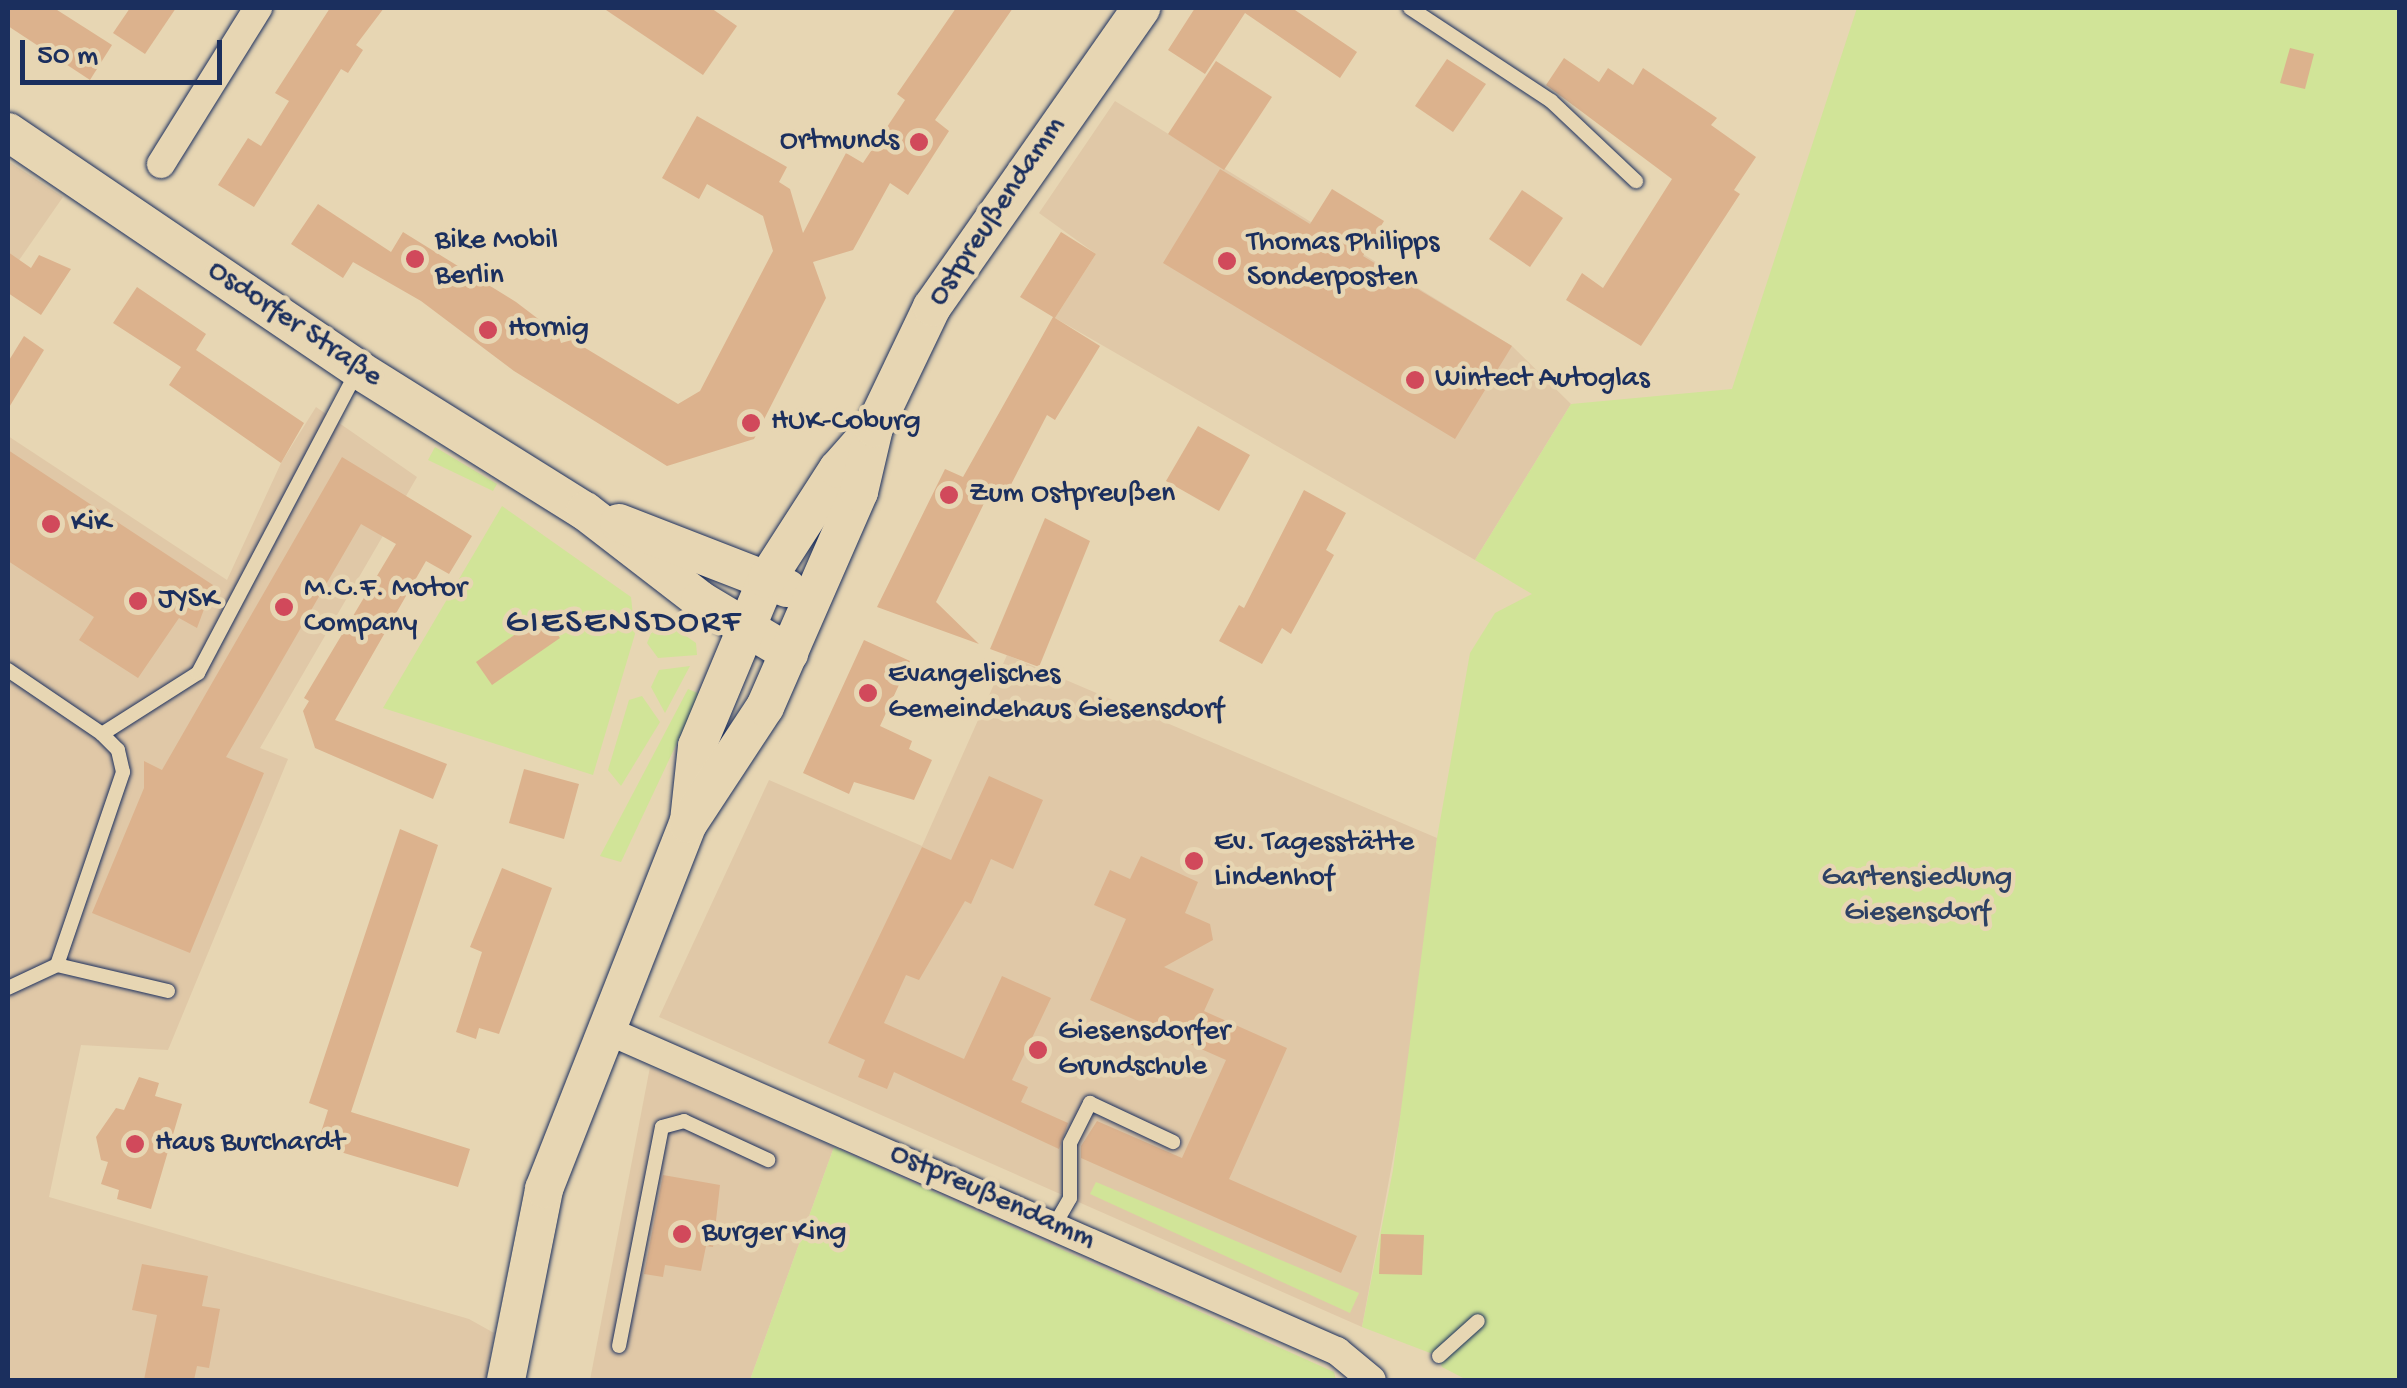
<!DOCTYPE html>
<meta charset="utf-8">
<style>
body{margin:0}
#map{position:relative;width:2407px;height:1388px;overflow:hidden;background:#e7d6b3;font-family:"Gochi Hand",sans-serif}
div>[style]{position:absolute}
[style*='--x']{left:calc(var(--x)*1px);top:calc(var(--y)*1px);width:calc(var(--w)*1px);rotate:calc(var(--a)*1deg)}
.built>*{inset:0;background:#e0c8a7}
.green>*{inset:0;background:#d1e498}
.building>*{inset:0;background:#dcb28d}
.roads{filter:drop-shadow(0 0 2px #1b2f5e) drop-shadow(0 0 2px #1b2f5e)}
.service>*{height:14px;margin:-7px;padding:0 7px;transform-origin:7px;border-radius:7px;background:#e7d6b3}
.minor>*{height:28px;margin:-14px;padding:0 14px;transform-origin:14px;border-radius:14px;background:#e7d6b3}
.secondary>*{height:38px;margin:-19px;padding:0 19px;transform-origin:19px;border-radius:19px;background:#e7d6b3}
.dots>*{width:28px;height:28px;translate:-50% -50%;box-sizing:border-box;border:5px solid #e7d6b3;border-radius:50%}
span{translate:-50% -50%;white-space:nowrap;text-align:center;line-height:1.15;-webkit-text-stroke:9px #e7d6b3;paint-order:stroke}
.poi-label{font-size:30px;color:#1b2f5e}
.right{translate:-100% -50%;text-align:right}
.left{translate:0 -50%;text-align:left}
.street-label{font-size:30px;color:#1b2f5e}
.park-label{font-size:30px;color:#2d4164}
.quarter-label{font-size:35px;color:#1b2f5e;letter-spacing:2.5px}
.frame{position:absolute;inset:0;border:10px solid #1b2f5e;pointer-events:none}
.scale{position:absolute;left:20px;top:40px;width:202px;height:45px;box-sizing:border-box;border:5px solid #1b2f5e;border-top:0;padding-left:12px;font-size:30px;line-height:35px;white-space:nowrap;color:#1b2f5e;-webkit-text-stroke:8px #e7d6b3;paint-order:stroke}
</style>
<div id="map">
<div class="built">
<i style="clip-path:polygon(1115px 101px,1512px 346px,1571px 404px,1475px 560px,1055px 318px,1096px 254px,1039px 213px)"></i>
<i style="clip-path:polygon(8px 161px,63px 197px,8px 276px)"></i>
<i style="clip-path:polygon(316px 407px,417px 477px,260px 748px,288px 759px,168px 1050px,81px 1045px,49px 1197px,469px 1319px,494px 1333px,486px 1380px,8px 1380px,8px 436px,227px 580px,281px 463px)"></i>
<i style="clip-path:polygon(1007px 655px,1437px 838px,1407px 1082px,1362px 1327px,659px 1017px,769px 780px,922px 846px)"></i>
<i style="clip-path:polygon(650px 1067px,834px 1147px,750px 1380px,590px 1380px)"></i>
</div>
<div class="green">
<i style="clip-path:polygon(1857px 8px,2399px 8px,2399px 1380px,1467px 1380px,1442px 1367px,1438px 1356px,1362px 1327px,1393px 1170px,1437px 838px,1470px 653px,1495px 613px,1532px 594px,1475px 560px,1571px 404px,1732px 389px)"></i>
<i style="clip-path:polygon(435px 447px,497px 484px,493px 491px,428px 460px)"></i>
<i style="clip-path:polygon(502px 506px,631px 597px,635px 634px,593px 775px,383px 708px)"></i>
<i style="clip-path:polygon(658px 616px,696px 643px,697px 655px,658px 658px,647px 643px)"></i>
<i style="clip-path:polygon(690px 666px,665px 713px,651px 687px,659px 670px)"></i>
<i style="clip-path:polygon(688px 689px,700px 694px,621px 862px,600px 856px)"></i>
<i style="clip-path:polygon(642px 696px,660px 722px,621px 786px,608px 770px,629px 700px)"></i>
<i style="clip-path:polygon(834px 1147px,1334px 1372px,1336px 1380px,750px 1380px)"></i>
<i style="clip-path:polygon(1096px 1182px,1359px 1293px,1350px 1313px,1090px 1194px)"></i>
</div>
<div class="building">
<i style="clip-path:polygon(8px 8px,54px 8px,112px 45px,90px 80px,8px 26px)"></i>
<i style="clip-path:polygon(130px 8px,176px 8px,145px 54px,113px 33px)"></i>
<i style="clip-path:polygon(330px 8px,384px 8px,356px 45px,363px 50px,348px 73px,341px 69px,254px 207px,218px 185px,248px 138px,261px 146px,289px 101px,275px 93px)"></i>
<i style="clip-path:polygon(603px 8px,711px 8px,737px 26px,703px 75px)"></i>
<i style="clip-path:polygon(956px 8px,1013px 8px,935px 120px,949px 131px,908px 195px,890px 183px,853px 250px,813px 262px,826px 298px,754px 439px,667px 466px,514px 371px,421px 301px,353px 262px,343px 278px,291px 244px,318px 204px,391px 252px,403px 232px,516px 302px,558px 334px,561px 343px,572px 340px,678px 404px,700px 391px,773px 251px,763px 216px,707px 184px,699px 199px,662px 178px,697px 116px,787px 167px,779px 182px,790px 189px,803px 233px,846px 153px,863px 163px,905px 100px,897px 94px)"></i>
<i style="clip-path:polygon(1195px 8px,1292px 8px,1357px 52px,1340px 78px,1245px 13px,1205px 74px,1168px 50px)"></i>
<i style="clip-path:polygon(2290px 48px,2314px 54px,2305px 89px,2280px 83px)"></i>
<i style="clip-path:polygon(1564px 58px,1599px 82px,1608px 68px,1633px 85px,1643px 68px,1717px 118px,1711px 125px,1756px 157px,1734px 190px,1740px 194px,1641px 346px,1566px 300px,1582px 273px,1603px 288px,1672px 179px,1546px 85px)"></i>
<i style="clip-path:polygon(1447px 59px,1486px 84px,1453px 132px,1415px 106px)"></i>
<i style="clip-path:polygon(1216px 61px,1272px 97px,1224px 170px,1168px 134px)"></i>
<i style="clip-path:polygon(1220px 169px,1310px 224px,1332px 189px,1384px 221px,1363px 256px,1512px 346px,1455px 439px,1163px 263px)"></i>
<i style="clip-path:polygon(1522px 190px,1563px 218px,1530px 267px,1489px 239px)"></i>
<i style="clip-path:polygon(1061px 232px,1096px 254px,1055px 318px,1100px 346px,1055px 420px,1047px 415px,1004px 498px,990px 491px,936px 602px,979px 644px,877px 607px,945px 469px,963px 477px,1053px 317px,1020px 297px)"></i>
<i style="clip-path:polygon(8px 252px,31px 268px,39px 255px,71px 269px,41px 315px,8px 293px)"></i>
<i style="clip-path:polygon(137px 287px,206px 334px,196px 350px,304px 423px,281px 463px,169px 385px,181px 367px,113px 323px)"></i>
<i style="clip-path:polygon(24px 336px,44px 350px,8px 409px,8px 362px)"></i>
<i style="clip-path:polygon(1198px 426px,1250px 455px,1219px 511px,1166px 481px)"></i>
<i style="clip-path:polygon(8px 450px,213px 585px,197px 628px,179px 618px,138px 678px,79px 640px,94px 617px,8px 561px)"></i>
<i style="clip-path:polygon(342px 457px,472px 536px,449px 574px,426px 561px,335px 720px,447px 764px,433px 799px,315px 748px,303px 711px,309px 701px,304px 698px,396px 544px,361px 524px,226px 757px,264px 773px,190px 953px,92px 913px,144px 788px,144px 761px,162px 770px)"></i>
<i style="clip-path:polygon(1304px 490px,1346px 513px,1326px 550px,1334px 555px,1291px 634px,1282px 628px,1262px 664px,1219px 641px,1239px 605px,1244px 608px)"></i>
<i style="clip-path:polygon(1045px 518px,1090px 541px,1039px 667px,990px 649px)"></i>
<i style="clip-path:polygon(544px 614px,560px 638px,492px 685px,476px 662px)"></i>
<i style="clip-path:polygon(864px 640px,910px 661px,880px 726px,912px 741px,909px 749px,932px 760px,914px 800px,854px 782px,849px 794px,803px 773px)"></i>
<i style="clip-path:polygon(524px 769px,579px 784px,564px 839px,509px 823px)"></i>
<i style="clip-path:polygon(989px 776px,1043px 800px,1013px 869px,991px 859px,971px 904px,965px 901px,919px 980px,906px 975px,884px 1023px,964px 1059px,1002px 976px,1051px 998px,1012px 1080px,1028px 1087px,1021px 1102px,1068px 1123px,1059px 1149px,894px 1072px,887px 1089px,858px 1077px,865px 1060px,828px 1043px,922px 847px,951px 860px)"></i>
<i style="clip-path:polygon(400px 829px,438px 845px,351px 1112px,470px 1149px,458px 1187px,317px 1145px,328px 1110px,309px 1103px)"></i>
<i style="clip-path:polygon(1141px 856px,1198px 882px,1185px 913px,1210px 924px,1213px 940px,1164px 967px,1214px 989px,1204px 1011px,1287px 1048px,1229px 1179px,1357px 1236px,1341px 1273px,1081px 1158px,1081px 1146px,1097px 1121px,1182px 1158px,1226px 1060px,1090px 1000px,1126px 919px,1094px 905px,1110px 870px,1130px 879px)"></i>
<i style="clip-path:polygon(502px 868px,552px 888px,499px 1034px,479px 1028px,476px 1039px,456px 1032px,482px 952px,470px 947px)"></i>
<i style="clip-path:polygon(139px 1077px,159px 1083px,155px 1096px,182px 1104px,151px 1209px,117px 1199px,119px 1190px,101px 1184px,108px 1162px,101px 1160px,96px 1137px,116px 1108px,124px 1110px)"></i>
<i style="clip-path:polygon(663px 1175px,720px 1185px,713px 1247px,706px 1246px,701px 1271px,665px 1265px,663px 1277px,644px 1274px)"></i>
<i style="clip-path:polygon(1381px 1234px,1424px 1235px,1422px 1275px,1379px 1274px)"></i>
<i style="clip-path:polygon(142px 1264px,208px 1276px,202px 1306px,220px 1309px,209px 1368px,197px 1366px,194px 1380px,144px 1380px,157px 1315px,132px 1310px)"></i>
</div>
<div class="roads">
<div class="service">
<i style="--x:1410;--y:8;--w:169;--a:33.4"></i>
<i style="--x:1551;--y:101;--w:117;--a:43.3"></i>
<i style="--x:8;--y:670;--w:114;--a:34.2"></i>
<i style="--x:102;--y:734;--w:114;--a:-32.4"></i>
<i style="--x:198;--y:673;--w:341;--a:-62.2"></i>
<i style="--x:57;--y:965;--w:114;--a:13.2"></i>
<i style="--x:8;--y:988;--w:54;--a:-25.1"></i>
<i style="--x:57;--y:965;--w:204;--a:-71.1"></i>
<i style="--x:123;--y:772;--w:23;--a:-103"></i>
<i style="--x:118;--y:750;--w:23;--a:-135"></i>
<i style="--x:1054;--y:1226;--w:32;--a:-60"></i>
<i style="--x:1070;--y:1198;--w:55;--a:-90"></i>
<i style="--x:1070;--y:1143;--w:45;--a:-63.4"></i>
<i style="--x:1090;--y:1103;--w:92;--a:25.2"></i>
<i style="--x:619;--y:1346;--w:223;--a:-78.9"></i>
<i style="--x:662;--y:1127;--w:23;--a:-15"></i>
<i style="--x:684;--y:1121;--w:93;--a:24.9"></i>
<i style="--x:1439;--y:1356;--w:52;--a:-41.9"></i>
</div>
<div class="minor">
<i style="--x:161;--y:164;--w:184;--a:-58.1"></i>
<i style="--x:604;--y:1029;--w:801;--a:23.72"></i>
<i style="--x:1337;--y:1351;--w:45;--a:39.6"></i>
</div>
<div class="secondary">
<i style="--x:8;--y:132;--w:424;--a:34.1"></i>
<i style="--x:359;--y:370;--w:266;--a:32"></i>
<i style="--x:585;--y:511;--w:145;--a:37.7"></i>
<i style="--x:700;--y:600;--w:104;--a:30.8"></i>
<i style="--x:619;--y:523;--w:180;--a:21.2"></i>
<i style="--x:689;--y:821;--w:75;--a:-83.9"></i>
<i style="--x:697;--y:746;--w:181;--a:-67.3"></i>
<i style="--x:767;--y:579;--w:131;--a:-57.2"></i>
<i style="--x:838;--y:469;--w:47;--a:-48.5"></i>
<i style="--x:506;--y:1380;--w:195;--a:-78.7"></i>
<i style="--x:544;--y:1189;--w:392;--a:-68.5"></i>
<i style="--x:688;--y:824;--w:140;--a:-56.7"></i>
<i style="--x:765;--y:707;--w:235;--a:-66.4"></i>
<i style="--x:859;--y:492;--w:66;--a:-76.8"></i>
<i style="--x:874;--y:428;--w:134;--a:-64.4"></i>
<i style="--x:932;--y:307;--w:365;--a:-55"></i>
</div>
</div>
<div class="dots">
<i style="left:919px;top:142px;background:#d1495b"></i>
<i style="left:415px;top:259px;background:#d1495b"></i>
<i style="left:1227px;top:261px;background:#d1495b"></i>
<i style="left:488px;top:330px;background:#d1495b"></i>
<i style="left:1415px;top:380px;background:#d1495b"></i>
<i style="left:751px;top:423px;background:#d1495b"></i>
<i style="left:949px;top:495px;background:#d1495b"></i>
<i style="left:51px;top:524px;background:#d1495b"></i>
<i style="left:138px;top:601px;background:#d1495b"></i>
<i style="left:284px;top:607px;background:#d1495b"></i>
<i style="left:868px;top:693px;background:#d1495b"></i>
<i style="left:1194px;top:861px;background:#d1495b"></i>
<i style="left:1038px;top:1050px;background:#d1495b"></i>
<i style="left:135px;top:1144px;background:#d1495b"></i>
<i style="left:682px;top:1234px;background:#d1495b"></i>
</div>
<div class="poi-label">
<span class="right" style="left:899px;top:142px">Ortmunds</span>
<span class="left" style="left:435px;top:259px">Bike Mobil<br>Berlin</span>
<span class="left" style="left:1247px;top:261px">Thomas Philipps<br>Sonderposten</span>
<span class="left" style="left:508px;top:330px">Hornig</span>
<span class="left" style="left:1435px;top:380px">Wintect Autoglas</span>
<span class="left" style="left:771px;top:423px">HUK-Coburg</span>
<span class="left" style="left:969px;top:495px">Zum Ostpreußen</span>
<span class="left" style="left:71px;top:524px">KiK</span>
<span class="left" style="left:304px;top:607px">M.C.F. Motor<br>Company</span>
<span class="left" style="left:158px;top:601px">JYSK</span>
<span class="left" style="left:888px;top:693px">Evangelisches<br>Gemeindehaus Giesensdorf</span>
<span class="left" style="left:1214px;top:861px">Ev. Tagesstätte<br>Lindenhof</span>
<span class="left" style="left:1058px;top:1050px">Giesensdorfer<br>Grundschule</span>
<span class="left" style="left:155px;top:1144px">Haus Burchardt</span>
<span class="left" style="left:702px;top:1234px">Burger King</span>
</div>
<div class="street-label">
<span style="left:998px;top:212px;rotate:-56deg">Ostpreußendamm</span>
<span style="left:294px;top:325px;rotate:34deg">Osdorfer Straße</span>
<span style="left:992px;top:1198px;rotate:24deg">Ostpreußendamm</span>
</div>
<div class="park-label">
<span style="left:1917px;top:896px">Gartensiedlung<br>Giesensdorf</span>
</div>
<div class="quarter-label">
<span style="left:624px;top:624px">GIESENSDORF</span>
</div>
<div class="frame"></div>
<div class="scale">50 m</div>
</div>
